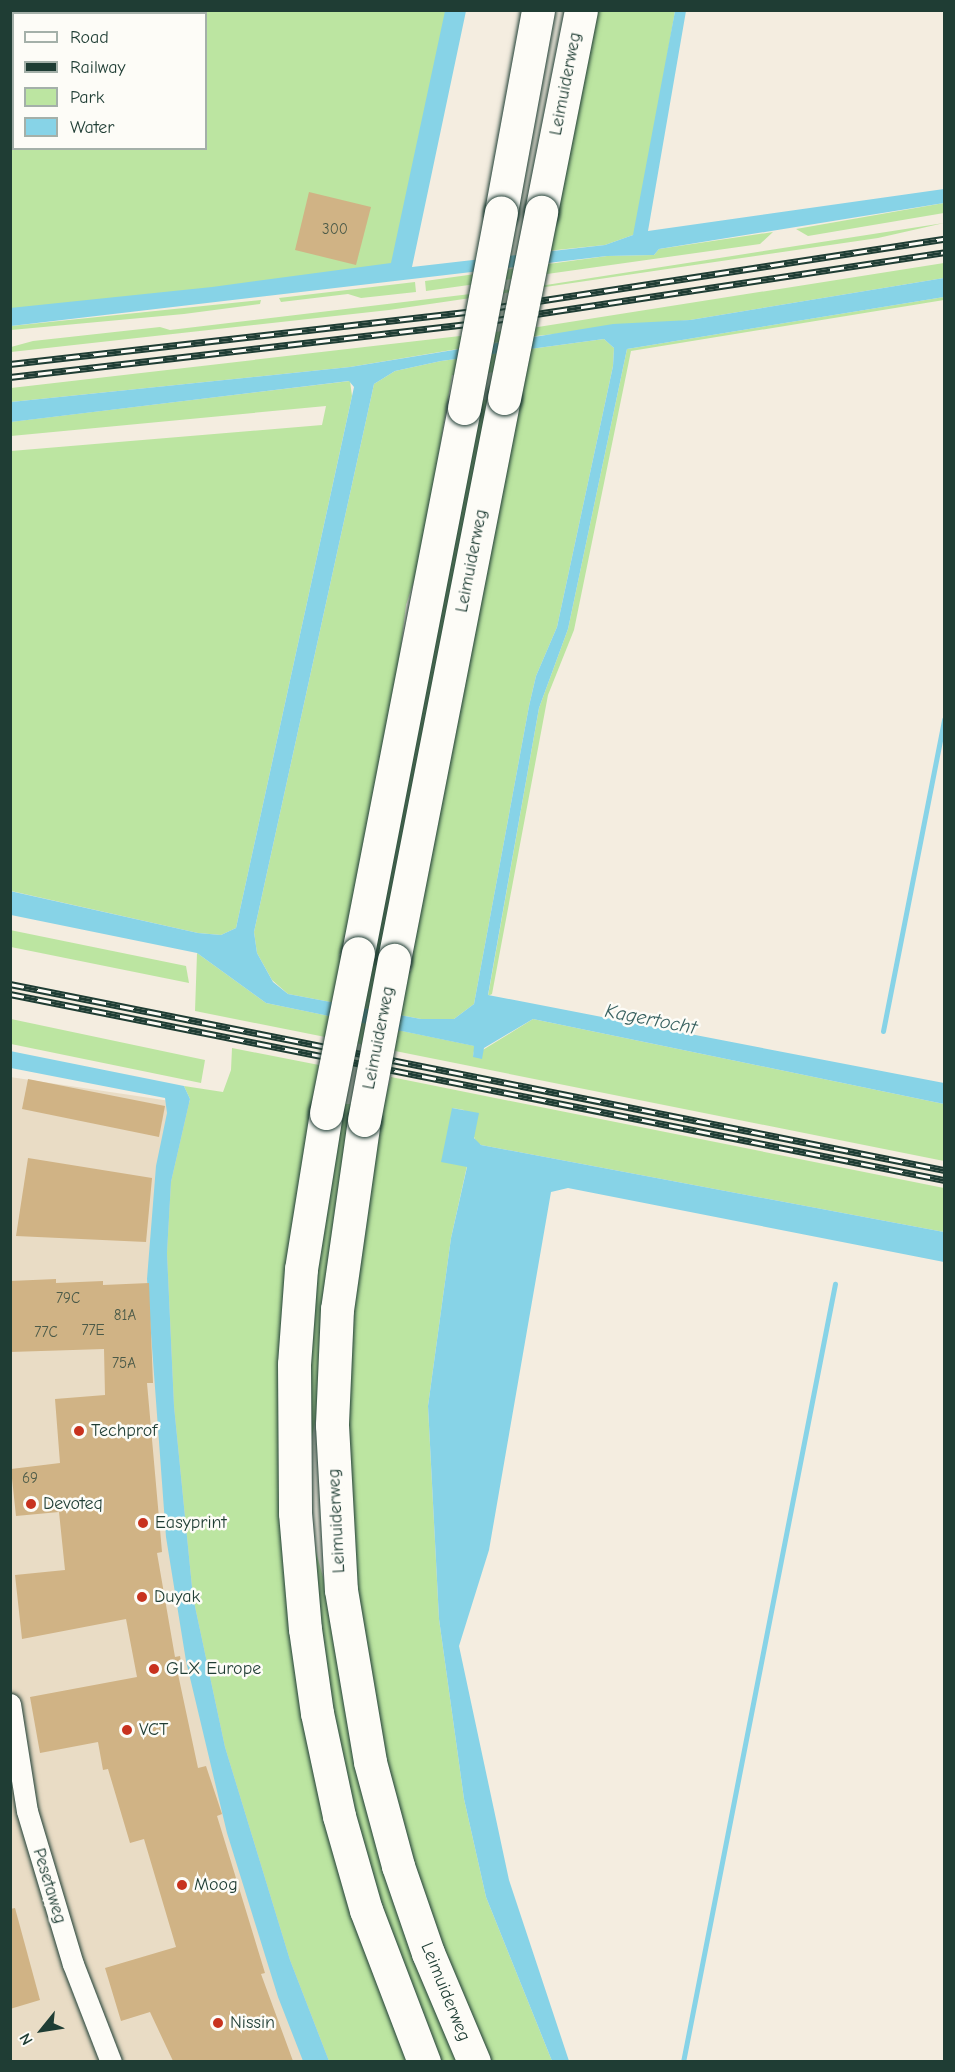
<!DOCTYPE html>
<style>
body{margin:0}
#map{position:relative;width:955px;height:2072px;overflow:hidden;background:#f4ede0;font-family:"Comic Neue",sans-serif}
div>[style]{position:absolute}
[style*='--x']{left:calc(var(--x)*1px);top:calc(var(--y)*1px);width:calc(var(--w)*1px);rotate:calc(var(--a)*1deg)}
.built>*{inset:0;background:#e9dcc5}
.green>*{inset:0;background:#bce5a1}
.water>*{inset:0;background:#87d3e7}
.stream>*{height:5px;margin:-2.5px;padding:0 2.5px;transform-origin:2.5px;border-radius:2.5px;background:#87d3e7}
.building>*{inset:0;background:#d0b385}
.roads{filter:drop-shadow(0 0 2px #1f3d34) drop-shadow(0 0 2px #1f3d34)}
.minor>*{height:21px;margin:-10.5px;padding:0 10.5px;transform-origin:10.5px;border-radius:10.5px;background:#fdfcf7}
.primary>*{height:33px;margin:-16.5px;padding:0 16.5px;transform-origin:16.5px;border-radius:16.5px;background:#fdfcf7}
.rail>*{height:7px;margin-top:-3.5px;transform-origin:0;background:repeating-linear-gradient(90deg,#fdfcf7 0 14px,#1f3d34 0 28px);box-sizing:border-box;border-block:2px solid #1f3d34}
.bridges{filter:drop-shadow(0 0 2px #1f3d34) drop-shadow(0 0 2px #1f3d34)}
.primary-bridge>*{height:33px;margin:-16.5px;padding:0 16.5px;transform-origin:16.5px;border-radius:16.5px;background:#fdfcf7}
.dots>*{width:16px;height:16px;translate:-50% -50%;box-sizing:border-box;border:3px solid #fdfcf7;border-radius:50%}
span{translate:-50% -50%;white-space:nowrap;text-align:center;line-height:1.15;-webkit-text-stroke:5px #fdfcf7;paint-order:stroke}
.number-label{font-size:15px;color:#4b5a48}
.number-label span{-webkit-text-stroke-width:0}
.street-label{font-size:18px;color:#1f3d34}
.poi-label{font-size:18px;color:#1f3d34}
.left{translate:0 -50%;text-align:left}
.water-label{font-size:20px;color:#396261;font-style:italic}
.frame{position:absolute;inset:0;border:12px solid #1f3d34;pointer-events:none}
.legend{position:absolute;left:12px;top:12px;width:195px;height:138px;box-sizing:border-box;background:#fdfcf7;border:2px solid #a4b0a9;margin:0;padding:8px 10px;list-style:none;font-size:18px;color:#1f3d34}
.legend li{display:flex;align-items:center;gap:12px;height:30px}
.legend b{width:30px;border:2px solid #a4b0a9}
.north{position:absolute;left:12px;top:2000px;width:60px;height:60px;-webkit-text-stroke:4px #fdfcf7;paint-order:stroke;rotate:240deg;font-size:16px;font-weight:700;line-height:24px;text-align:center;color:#1f3d34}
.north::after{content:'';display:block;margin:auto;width:21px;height:27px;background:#1f3d34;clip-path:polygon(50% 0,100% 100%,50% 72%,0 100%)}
</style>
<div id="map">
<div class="built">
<i style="clip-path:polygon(10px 1077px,197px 1105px,350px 2061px,11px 2061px)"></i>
</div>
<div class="green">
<i style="clip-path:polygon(evenodd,10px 11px,451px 11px,392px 269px,11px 311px,10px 11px,14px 14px,206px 14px,206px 148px,14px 148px,14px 14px)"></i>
<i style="clip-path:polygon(593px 11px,675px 11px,637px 230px,633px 235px,605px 245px,547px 251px)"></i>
<i style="clip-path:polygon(944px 203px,944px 213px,808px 236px,796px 229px)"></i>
<i style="clip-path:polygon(944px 223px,878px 238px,389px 310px,11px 352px,11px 347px,33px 341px,160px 327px,170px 330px,546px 285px)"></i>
<i style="clip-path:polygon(773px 232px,760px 244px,426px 291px,425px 281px,607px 256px,654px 255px,659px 249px)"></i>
<i style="clip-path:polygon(944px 263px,944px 278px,690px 320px,536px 336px,350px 367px,11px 402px,11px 388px,538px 327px)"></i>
<i style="clip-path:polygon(415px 282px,416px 292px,361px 298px,348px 294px,281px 302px,279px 298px)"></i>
<i style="clip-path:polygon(944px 297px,944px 300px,631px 351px,574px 630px,548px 695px,492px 994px,488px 996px,539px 708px,568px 629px,627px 349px)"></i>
<i style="clip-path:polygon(261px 300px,260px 304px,184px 314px,11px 330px,11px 326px)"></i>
<i style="clip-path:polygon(evenodd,604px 339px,614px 348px,613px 366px,557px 627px,536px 676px,529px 706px,474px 1004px,454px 1019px,421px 1019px,288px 994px,272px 980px,257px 953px,254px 932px,374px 384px,395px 371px,441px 361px,604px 339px,527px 370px,514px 415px,415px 927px,411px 971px,382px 965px,496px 397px,476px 402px,367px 962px,339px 955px,349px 939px,392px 721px,406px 605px,420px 563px,452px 375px,527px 370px)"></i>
<i style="clip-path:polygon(350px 381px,352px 396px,236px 928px,221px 935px,198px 933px,11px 891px,11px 451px,322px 425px,326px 406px,11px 436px,10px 422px)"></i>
<i style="clip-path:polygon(10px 930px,186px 966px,189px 983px,11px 947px)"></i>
<i style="clip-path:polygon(197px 953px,266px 1003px,475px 1046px,473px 1056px,533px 1019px,944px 1104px,944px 1161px,195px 1011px)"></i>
<i style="clip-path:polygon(11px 1019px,205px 1060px,201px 1083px,11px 1044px)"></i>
<i style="clip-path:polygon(232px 1048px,319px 1065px,310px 1112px,281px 1505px,410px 2061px,329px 2061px,290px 1960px,225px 1747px,193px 1597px,174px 1406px,167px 1253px,171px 1182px,190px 1099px,184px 1086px,223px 1092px,231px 1070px)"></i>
<i style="clip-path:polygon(391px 1077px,944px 1188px,944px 1232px,481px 1145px,476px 1142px,464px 1110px,452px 1108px,467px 1166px,451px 1238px,428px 1406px,439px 1619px,464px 1799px,486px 1897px,552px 2061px,485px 2061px,398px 1829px,352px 1571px,347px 1363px,373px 1141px)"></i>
<i style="clip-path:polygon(340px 1104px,355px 1104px,325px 1376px,311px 1441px,304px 1349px)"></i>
<i style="clip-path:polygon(313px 1541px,336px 1624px,465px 2061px,436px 2061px,380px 1918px,316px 1643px)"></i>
</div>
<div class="water">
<i style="clip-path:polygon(445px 11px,466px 11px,412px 267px,605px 245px,633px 235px,675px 11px,686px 11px,648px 231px,944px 189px,944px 203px,659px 249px,654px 255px,607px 256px,11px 326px,10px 308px,212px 287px,391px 263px)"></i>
<i style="clip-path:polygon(evenodd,944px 278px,944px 297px,627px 349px,568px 629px,539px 708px,488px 995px,944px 1083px,944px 1104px,533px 1019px,484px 1048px,482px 1059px,473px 1057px,474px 1046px,266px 1003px,197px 953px,11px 915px,10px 891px,198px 933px,221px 935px,236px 928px,354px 387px,349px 381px,11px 422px,11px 402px,350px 367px,613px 324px,690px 320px,944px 278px,604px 339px,614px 348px,613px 366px,557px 627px,536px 676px,529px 706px,474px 1004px,454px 1019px,421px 1019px,288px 994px,273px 982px,257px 953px,254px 932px,374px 384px,395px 371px,441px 361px,604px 339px)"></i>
<i style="clip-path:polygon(10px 1051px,184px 1086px,190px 1099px,171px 1182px,167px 1253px,174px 1406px,193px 1597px,225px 1747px,290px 1960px,329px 2061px,303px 2061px,278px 1997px,227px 1833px,186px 1661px,166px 1537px,147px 1279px,156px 1166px,167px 1113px,165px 1098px,11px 1068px)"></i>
<i style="clip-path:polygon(452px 1108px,479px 1113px,474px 1138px,481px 1145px,944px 1232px,944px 1262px,568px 1188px,551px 1192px,489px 1550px,459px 1646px,509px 1880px,569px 2061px,552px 2061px,486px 1897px,464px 1799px,439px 1619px,428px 1406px,451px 1238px,467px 1167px,441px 1162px)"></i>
</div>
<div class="stream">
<i style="--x:21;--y:14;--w:4;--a:-76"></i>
<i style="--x:10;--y:67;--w:16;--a:-75"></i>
<i style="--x:883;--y:1031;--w:318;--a:-78.9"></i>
<i style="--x:683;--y:2062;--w:793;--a:-78.95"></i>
</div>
<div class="building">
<i style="clip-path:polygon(309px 192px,371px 207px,356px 265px,295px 250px)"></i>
<i style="clip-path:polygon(28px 1079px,165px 1106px,159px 1137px,22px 1109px)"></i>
<i style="clip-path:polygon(28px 1158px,152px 1178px,146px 1242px,16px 1236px)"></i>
<i style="clip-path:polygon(56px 1279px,56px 1283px,103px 1281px,103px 1285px,149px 1283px,153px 1383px,147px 1383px,162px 1552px,157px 1553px,175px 1657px,180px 1656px,183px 1673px,178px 1674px,198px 1768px,206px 1766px,222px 1814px,217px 1816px,265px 1973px,261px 1974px,293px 2061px,173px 2061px,150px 2012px,121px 2021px,105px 1968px,176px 1947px,144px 1839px,130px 1843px,108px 1769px,103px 1770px,98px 1742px,40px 1753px,30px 1697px,137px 1677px,126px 1619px,22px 1639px,15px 1575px,65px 1570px,59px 1512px,16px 1516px,11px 1469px,60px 1463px,55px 1399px,105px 1395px,104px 1349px,10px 1352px,10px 1281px)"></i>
<i style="clip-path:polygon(15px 1908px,40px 2000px,10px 2009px,10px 1909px)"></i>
</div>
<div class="roads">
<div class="minor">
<i style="--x:10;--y:1704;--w:108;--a:81"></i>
<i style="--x:27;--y:1811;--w:160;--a:73.3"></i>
<i style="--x:73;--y:1964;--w:105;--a:68.8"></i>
</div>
<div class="primary">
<i style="--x:501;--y:212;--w:205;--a:-79.6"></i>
<i style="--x:541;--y:212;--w:206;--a:-78.8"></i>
<i style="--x:358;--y:953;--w:555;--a:-78.99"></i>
<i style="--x:394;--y:960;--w:573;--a:-78.93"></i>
<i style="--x:326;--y:1113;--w:158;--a:99.1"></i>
<i style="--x:301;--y:1269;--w:95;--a:94.2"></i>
<i style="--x:294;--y:1364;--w:149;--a:89.6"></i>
<i style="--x:295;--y:1513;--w:116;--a:85.1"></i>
<i style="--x:305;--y:1629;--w:85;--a:81.9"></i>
<i style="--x:317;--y:1713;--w:105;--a:77.9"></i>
<i style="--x:339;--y:1816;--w:98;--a:74"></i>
<i style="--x:366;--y:1910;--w:163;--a:69.1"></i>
<i style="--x:364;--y:1120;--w:191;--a:98.1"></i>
<i style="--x:337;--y:1309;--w:116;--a:92.5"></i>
<i style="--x:332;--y:1425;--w:165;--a:86.9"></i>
<i style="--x:341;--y:1590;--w:174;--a:80.4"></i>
<i style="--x:370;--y:1762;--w:108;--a:74.9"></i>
<i style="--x:398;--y:1866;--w:92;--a:71"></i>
<i style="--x:428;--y:1953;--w:118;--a:67.1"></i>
</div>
</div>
<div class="rail">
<i style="--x:10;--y:364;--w:459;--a:-6.5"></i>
<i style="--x:466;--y:312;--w:484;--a:-8.7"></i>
<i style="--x:10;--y:377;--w:463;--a:-6.6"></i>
<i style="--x:470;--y:324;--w:479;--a:-8.6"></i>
<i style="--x:10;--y:984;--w:952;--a:11.26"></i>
<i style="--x:10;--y:994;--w:952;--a:11.26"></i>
</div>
<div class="bridges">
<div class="primary-bridge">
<i style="--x:504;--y:398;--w:190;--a:-78.7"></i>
<i style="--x:464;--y:408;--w:199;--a:-79.3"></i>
<i style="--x:326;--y:1113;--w:163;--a:-78.7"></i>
<i style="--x:364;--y:1120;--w:163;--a:-79.4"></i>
</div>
</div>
<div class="dots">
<i style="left:79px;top:1431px;background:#c8321e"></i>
<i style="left:31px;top:1504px;background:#c8321e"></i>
<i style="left:143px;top:1523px;background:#c8321e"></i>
<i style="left:142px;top:1597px;background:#c8321e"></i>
<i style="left:154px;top:1669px;background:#c8321e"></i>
<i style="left:127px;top:1730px;background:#c8321e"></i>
<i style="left:182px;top:1885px;background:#c8321e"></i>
<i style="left:218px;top:2023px;background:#c8321e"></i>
</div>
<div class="number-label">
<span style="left:335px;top:230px">300</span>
<span style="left:68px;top:1299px">79C</span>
<span style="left:125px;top:1316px">81A</span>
<span style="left:93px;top:1331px">77E</span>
<span style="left:46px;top:1333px">77C</span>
<span style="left:124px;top:1364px">75A</span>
<span style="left:30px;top:1479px">69</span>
</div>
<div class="street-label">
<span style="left:566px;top:84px;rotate:-79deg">Leimuiderweg</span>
<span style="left:472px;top:561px;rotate:-79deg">Leimuiderweg</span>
<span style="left:379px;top:1038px;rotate:-79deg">Leimuiderweg</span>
<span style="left:337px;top:1521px;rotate:-93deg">Leimuiderweg</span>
<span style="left:49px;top:1886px;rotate:73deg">Pesetaweg</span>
<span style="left:445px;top:1992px;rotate:68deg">Leimuiderweg</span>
</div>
<div class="poi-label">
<span class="left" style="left:91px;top:1431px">Techprof</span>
<span class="left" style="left:43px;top:1504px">Devoteq</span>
<span class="left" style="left:155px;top:1523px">Easyprint</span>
<span class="left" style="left:154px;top:1597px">Duyak</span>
<span class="left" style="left:166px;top:1669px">GLX Europe</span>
<span class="left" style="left:139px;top:1730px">VCT</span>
<span class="left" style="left:194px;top:1885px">Moog</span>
<span class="left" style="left:230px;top:2023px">Nissin</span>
</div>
<div class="water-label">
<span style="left:651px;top:1019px;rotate:11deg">Kagertocht</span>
</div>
<div class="frame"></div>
<ul class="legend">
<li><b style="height:8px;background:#fdfcf7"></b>Road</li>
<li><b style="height:8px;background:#1f3d34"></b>Railway</li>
<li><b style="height:16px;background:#bce5a1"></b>Park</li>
<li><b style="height:16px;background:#87d3e7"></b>Water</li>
</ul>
<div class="north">N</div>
</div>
